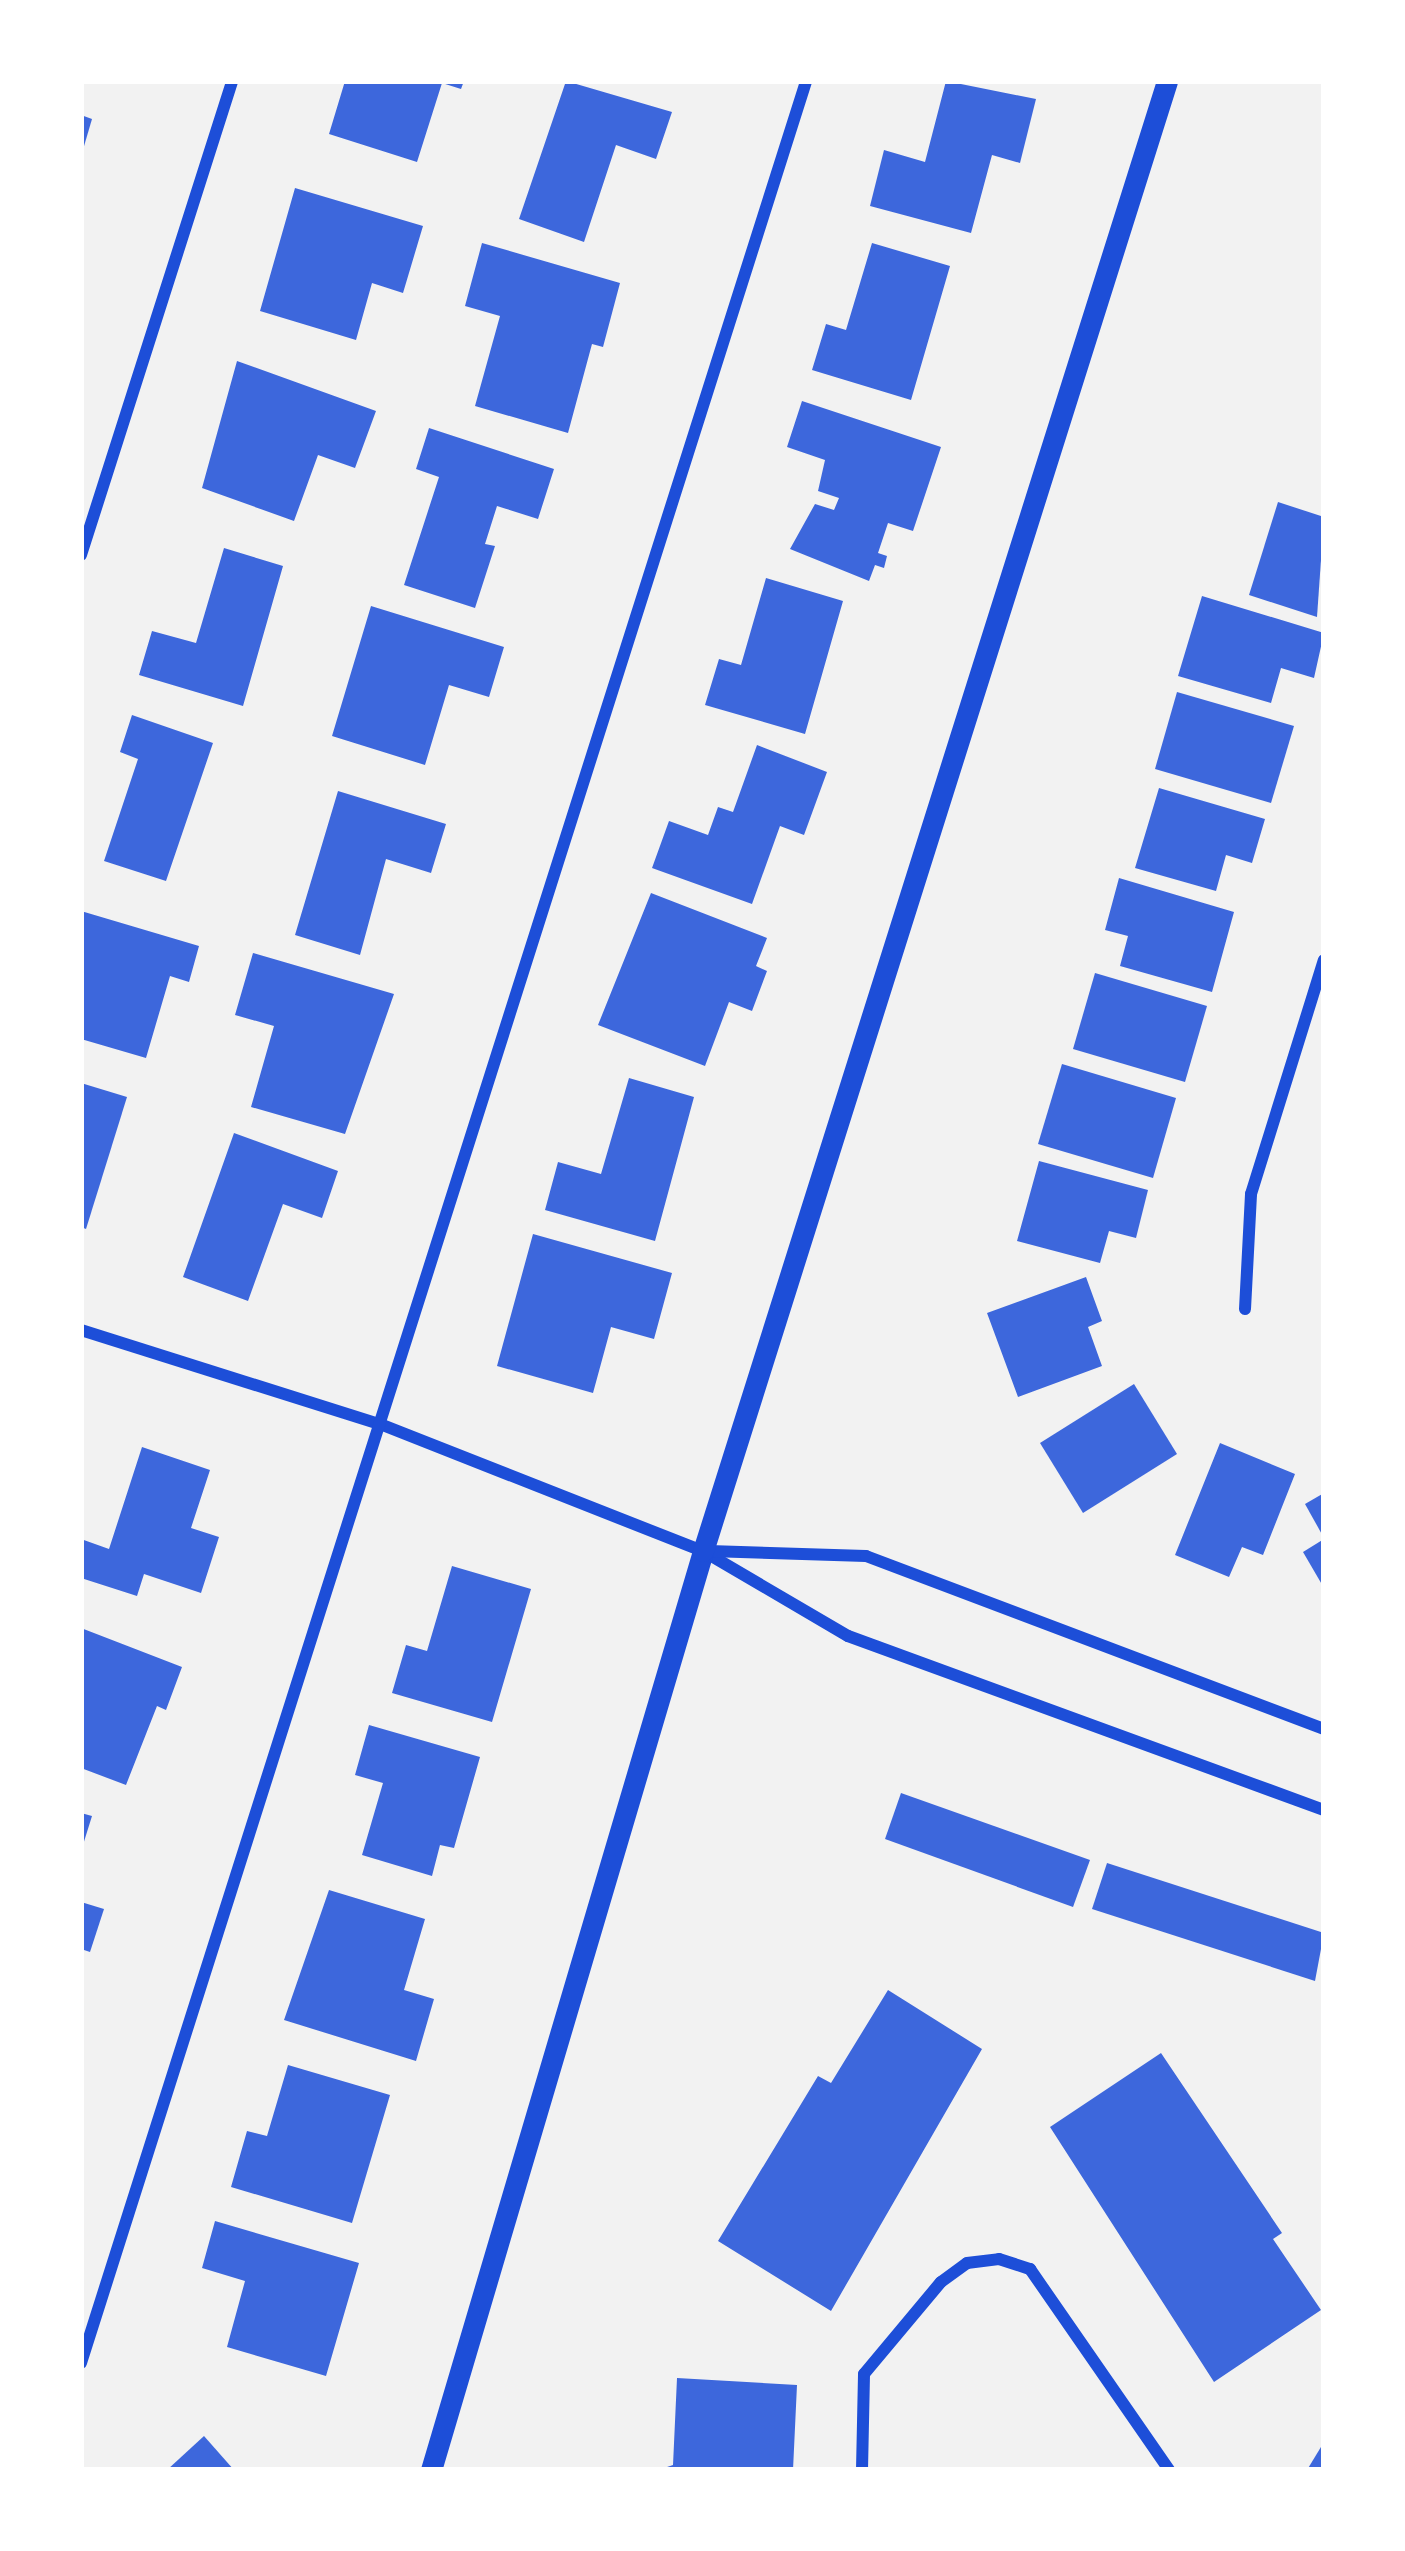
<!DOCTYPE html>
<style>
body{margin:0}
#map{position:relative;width:1405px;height:2551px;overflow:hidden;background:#f2f2f2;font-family:Bitter,serif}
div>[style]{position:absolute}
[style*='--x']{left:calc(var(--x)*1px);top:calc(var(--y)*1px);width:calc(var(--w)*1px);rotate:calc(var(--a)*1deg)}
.building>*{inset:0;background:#3d67dc}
.minor>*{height:12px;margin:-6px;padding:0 6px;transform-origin:6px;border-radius:6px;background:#1d4ed8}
.tertiary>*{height:21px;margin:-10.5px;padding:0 10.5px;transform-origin:10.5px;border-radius:10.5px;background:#1d4ed8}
span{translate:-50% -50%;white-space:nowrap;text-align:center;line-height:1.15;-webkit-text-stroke:9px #fff;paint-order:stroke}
.frame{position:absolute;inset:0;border:84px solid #fff;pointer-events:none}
</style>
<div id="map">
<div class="building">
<i style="clip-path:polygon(345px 81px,464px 81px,461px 89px,442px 83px,417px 162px,329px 134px)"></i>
<i style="clip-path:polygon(566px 81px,672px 112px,656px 159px,616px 145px,584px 242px,519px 219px)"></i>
<i style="clip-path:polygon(946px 81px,1036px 99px,1020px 163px,992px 155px,971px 233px,870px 206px,884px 150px,925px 162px)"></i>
<i style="clip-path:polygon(81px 115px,92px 119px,82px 153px,81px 153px)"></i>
<i style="clip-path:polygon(295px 188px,423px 226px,403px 293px,372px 283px,356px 340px,260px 311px)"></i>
<i style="clip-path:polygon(482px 243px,620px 283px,603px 347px,592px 344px,568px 433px,475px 406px,500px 316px,465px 306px)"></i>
<i style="clip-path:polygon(872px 243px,950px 266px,911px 400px,812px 370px,826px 324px,846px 330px)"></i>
<i style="clip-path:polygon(237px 361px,376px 411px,355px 468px,318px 455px,294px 521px,202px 488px)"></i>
<i style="clip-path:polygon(802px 401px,941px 447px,913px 531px,888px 523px,878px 553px,887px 556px,884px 568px,875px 565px,869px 581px,790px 549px,815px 504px,834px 510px,839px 498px,818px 491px,825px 460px,787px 447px)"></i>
<i style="clip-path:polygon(429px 428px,554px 469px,538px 519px,497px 506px,485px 544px,495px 546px,475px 608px,404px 585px,439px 477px,416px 469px)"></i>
<i style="clip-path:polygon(1278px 502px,1324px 517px,1317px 617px,1249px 595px)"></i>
<i style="clip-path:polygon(224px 548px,283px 566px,243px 706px,139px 675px,152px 631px,196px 643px)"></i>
<i style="clip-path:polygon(766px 578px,843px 601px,805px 734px,705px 705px,719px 659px,741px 665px)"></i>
<i style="clip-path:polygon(1202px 596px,1324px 633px,1314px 678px,1281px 668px,1271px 703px,1178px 676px)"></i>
<i style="clip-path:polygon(371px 606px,504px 647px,489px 697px,449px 685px,425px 765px,332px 736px)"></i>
<i style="clip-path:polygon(1177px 692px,1294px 726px,1271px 803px,1155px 769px)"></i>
<i style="clip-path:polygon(132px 715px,213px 743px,166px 881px,104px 861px,138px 759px,120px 752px)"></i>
<i style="clip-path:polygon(757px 745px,827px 772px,804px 835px,780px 826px,752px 904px,652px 868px,669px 821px,708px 835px,718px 807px,733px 812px)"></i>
<i style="clip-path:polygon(1159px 788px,1265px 819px,1252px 863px,1226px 855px,1216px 891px,1135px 868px)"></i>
<i style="clip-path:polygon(338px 791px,446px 824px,431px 873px,386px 859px,360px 955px,295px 935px)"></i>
<i style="clip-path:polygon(1119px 878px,1234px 912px,1212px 992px,1120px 966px,1128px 936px,1105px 930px)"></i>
<i style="clip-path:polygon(651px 893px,767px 938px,756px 966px,767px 971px,752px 1011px,729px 1002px,705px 1066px,598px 1025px)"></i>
<i style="clip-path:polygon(81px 911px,199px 946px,189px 982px,170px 976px,146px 1058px,81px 1039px)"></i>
<i style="clip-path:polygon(253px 953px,394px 994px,345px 1134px,251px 1107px,274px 1026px,235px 1015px)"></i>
<i style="clip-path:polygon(1095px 973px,1207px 1006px,1185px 1082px,1073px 1049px)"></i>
<i style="clip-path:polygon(1062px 1064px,1176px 1098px,1153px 1178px,1038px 1144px)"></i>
<i style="clip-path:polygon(629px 1078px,694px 1097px,655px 1241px,545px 1210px,558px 1162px,601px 1174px)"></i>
<i style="clip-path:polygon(81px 1083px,127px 1097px,86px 1229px,81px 1227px)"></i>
<i style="clip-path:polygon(234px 1133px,338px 1171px,322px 1218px,283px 1204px,248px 1301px,183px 1277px)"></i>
<i style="clip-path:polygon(1039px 1161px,1148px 1190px,1136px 1238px,1109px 1231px,1100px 1263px,1017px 1241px)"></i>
<i style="clip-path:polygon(533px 1234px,672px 1273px,654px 1339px,611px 1327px,593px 1393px,497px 1366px)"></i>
<i style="clip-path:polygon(1086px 1277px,1102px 1321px,1088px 1327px,1102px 1366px,1018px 1397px,987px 1313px)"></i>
<i style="clip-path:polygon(1134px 1384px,1177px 1454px,1083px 1513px,1040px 1443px)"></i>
<i style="clip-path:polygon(1220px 1443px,1295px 1474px,1263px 1555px,1242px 1547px,1229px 1577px,1175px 1555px)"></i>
<i style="clip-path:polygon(142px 1447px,210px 1470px,191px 1528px,219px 1537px,201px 1593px,144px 1574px,137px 1596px,81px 1578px,81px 1539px,109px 1549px)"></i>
<i style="clip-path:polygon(1324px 1493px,1324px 1538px,1305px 1504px)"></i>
<i style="clip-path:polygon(1324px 1539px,1324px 1588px,1303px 1552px)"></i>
<i style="clip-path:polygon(452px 1566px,531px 1589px,492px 1722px,392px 1693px,406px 1645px,427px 1651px)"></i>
<i style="clip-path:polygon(81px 1628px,182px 1667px,166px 1710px,157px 1706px,126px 1785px,81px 1768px)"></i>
<i style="clip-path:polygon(369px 1725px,480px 1757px,454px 1848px,440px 1845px,432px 1876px,362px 1855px,383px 1783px,355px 1775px)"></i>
<i style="clip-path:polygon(901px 1793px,1090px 1860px,1073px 1907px,885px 1839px)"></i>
<i style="clip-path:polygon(81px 1813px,92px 1816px,82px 1848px,81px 1847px)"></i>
<i style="clip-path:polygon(1107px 1863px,1324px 1933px,1315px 1981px,1092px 1909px)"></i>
<i style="clip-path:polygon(329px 1890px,425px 1919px,404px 1990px,434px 1999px,416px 2061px,284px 2020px)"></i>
<i style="clip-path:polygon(81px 1902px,104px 1909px,90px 1952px,81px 1949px)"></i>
<i style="clip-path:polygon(888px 1990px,982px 2049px,831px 2311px,718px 2241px,818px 2076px,831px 2083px)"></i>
<i style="clip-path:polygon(1161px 2053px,1282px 2233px,1273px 2239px,1321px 2310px,1214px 2382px,1050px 2127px)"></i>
<i style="clip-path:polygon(288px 2065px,390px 2095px,352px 2223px,231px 2187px,247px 2131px,267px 2136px)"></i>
<i style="clip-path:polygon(215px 2221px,359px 2263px,326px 2376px,227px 2347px,245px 2281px,202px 2268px)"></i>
<i style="clip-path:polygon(677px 2378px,797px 2385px,793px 2470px,658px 2470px,673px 2465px)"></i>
<i style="clip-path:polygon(204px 2436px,234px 2470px,167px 2470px)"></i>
<i style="clip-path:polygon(1324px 2442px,1324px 2470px,1307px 2470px)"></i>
</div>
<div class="minor">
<i style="--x:81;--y:555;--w:497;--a:-72.3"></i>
<i style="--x:1245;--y:1309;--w:115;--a:-87"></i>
<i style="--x:1251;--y:1194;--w:245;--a:-72.7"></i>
<i style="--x:81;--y:1330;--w:313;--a:17.5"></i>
<i style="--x:380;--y:1424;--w:347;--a:21.5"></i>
<i style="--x:703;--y:1551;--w:168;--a:30.4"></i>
<i style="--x:848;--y:1636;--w:507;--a:20.08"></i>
<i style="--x:709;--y:1551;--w:157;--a:1.8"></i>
<i style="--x:866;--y:1556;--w:490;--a:20.7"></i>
<i style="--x:81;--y:2363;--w:2394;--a:-72.37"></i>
<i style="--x:862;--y:2470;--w:96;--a:-88.8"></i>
<i style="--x:864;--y:2374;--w:120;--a:-50.1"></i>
<i style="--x:941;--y:2282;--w:32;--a:-36"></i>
<i style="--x:967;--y:2263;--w:32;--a:-7"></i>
<i style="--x:999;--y:2259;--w:33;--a:18"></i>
<i style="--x:1030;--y:2269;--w:244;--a:55.3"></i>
</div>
<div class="tertiary">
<i style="--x:431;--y:2470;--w:958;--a:-73.51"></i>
<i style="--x:703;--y:1551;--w:1541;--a:-72.48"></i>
</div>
<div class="frame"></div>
</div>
